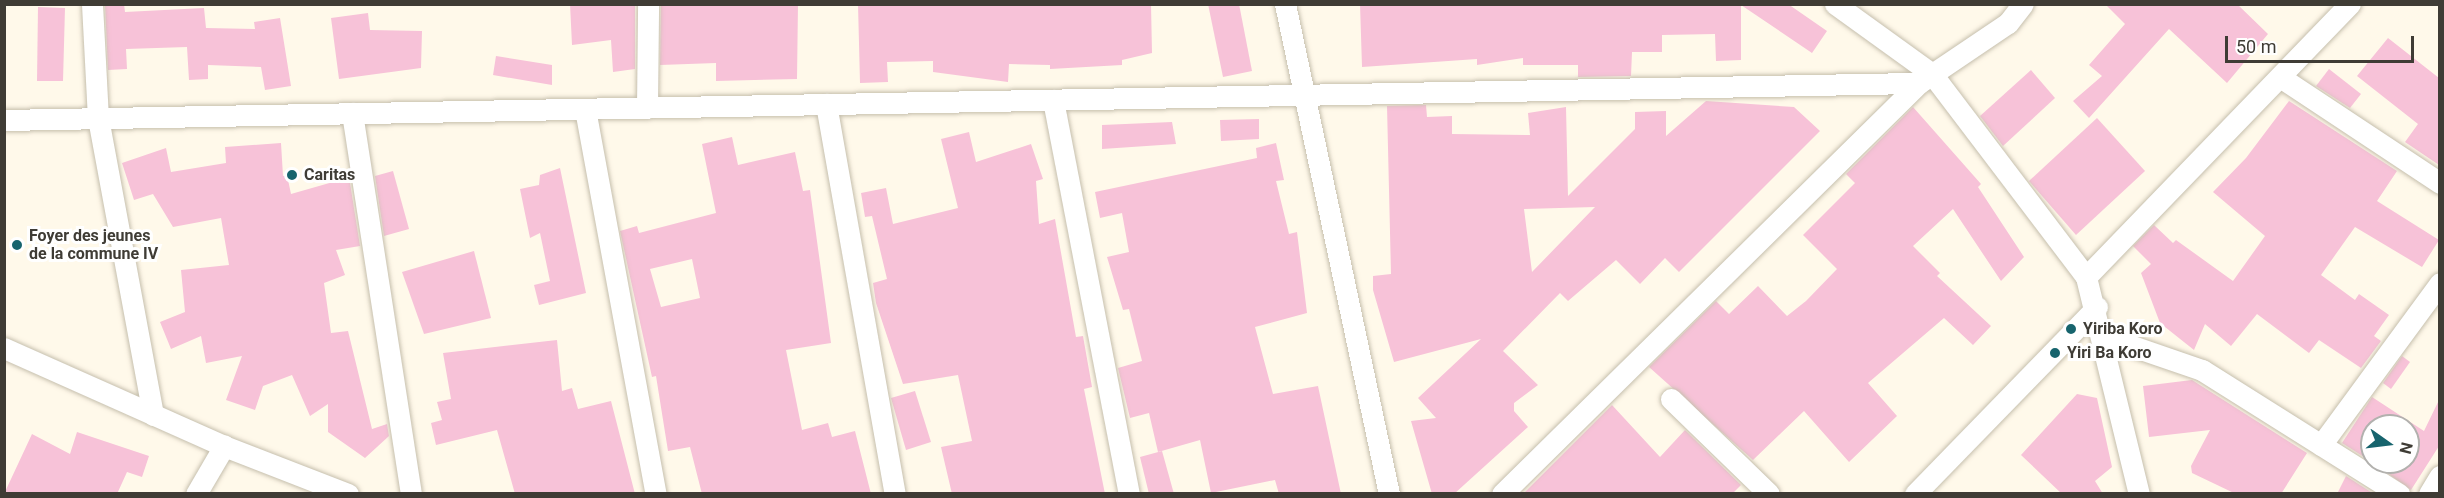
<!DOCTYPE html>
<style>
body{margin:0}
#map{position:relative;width:2444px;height:498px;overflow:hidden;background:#fff9ea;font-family:Roboto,sans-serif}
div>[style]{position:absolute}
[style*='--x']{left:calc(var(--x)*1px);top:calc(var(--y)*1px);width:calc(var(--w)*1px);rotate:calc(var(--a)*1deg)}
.building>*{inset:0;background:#f7c2d8}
.roads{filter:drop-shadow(0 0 2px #c6bfad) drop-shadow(0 0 2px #c6bfad)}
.street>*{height:21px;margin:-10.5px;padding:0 10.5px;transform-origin:10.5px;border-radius:10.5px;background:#fff}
.dots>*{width:16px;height:16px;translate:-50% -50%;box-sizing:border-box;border:3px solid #fff;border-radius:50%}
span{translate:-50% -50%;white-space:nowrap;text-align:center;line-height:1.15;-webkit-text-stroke:6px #fff;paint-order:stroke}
.poi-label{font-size:16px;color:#3f3c35;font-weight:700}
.left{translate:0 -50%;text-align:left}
.frame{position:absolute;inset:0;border:6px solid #3f3c35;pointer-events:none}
.north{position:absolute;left:2360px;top:414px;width:60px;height:60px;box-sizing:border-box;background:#fff;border:2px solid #b2b1ae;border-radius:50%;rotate:104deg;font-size:16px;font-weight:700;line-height:24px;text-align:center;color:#3f3c35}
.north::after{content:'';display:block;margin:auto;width:21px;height:27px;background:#17646d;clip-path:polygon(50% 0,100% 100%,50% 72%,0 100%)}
.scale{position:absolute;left:2225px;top:36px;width:189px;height:27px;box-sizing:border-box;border:3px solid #3f3c35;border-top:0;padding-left:8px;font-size:18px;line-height:21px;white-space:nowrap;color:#3f3c35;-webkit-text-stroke:4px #fff;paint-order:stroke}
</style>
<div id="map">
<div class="building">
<i style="clip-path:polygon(105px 4px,124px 4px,125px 12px,204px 8px,206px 28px,255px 29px,254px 22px,280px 18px,291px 86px,265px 90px,261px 67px,208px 65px,208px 79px,189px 80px,187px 47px,126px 49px,127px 69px,108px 70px)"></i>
<i style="clip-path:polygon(570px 4px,635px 4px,635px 69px,613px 72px,611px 40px,572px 45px)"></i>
<i style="clip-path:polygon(661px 4px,798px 4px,797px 79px,716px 81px,716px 63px,660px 65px)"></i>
<i style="clip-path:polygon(858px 4px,1151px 4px,1152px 53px,1122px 60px,1122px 65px,1050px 69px,1050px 65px,1009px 64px,1008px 82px,933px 72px,933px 61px,887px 62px,888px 82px,860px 83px)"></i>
<i style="clip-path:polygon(1208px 4px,1239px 4px,1252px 71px,1223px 77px)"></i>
<i style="clip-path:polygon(1360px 4px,1788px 4px,1827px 31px,1812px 53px,1741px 5px,1741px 60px,1716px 61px,1715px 34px,1662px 35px,1662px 52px,1632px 52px,1631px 76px,1578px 77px,1578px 65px,1523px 65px,1523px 58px,1477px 65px,1477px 59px,1362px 67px)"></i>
<i style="clip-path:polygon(2105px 4px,2237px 4px,2268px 34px,2227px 83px,2169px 29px,2089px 118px,2073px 101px,2102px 76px,2089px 65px,2125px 24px)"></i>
<i style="clip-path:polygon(38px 7px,65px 8px,63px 81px,37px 81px)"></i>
<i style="clip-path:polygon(368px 13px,370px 30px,422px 31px,421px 68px,339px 79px,331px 18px)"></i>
<i style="clip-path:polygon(2388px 38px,2439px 78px,2439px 165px,2405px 142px,2418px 124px,2357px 76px)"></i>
<i style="clip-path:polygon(496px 56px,552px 65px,552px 85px,493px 75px)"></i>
<i style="clip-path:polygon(2329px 69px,2361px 94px,2350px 108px,2316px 86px)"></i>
<i style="clip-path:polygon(2031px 70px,2055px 98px,2003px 146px,1980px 116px)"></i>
<i style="clip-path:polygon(evenodd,1706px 101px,1794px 107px,1820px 131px,1679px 272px,1665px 258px,1640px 284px,1616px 260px,1568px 301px,1560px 293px,1503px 351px,1538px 385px,1514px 403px,1514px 411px,1528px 427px,1454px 494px,1432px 494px,1411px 421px,1436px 418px,1418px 398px,1481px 339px,1394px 362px,1373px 290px,1373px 276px,1391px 274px,1387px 106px,1426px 105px,1427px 117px,1452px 116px,1452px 134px,1530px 135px,1528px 113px,1566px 107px,1568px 196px,1635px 129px,1635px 112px,1666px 111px,1666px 136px,1706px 101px,1595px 207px,1532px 272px,1524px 209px,1595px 207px)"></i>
<i style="clip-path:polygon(2289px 101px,2397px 171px,2377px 201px,2439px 240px,2422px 267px,2355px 227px,2321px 275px,2355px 300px,2359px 294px,2389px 315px,2374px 336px,2381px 341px,2361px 368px,2319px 340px,2309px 353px,2257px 314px,2231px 346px,2205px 324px,2194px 350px,2160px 323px,2141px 273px,2151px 264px,2133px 246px,2154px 225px,2173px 243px,2176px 240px,2233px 281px,2265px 236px,2213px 192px,2246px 158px)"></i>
<i style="clip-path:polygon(1913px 107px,1981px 184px,1978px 187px,2024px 257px,2001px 281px,1953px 209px,1913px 246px,1940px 273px,1937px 276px,1991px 326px,1973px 345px,1944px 318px,1868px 383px,1897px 416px,1849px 462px,1804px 411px,1753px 460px,1649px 367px,1716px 301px,1729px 314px,1758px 286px,1787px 316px,1806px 301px,1837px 269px,1803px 235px,1855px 183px,1846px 174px)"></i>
<i style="clip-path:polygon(2097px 118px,2145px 171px,2076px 235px,2029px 181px)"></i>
<i style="clip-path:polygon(1259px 119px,1259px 139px,1221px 141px,1220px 120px)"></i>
<i style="clip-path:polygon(1172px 122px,1176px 144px,1102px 149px,1102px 125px)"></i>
<i style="clip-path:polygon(969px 132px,976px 162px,1031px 144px,1043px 179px,1036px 181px,1039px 224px,1055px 219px,1076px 337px,1083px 336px,1092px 387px,1084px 389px,1105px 494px,952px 494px,941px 447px,972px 441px,958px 375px,903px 384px,876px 303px,873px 283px,887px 279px,872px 216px,865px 217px,861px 193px,886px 188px,893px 224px,958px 208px,941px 139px)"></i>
<i style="clip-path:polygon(evenodd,732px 137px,738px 165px,795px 152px,803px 191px,810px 190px,831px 343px,786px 350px,802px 430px,828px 423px,832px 437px,855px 431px,871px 494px,702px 494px,690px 447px,668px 451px,656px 376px,652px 377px,620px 231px,637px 226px,639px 233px,716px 213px,702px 144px,732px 137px,692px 259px,700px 298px,661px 307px,650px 269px,692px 259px)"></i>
<i style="clip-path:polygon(281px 143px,283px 176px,287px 175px,291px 194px,347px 178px,350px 183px,360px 246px,336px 250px,345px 275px,324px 283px,331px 333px,348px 331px,372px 429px,387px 424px,389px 436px,365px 458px,328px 432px,328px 404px,310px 416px,292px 375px,263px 386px,255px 410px,226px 400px,242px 356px,206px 363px,201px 336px,171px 349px,160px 322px,185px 312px,181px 270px,229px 265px,221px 218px,173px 227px,153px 194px,134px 200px,122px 163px,166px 148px,171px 172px,226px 163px,225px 147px)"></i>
<i style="clip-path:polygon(1276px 143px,1284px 180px,1276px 181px,1289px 234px,1297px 232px,1307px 313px,1255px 327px,1273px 394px,1318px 386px,1341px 494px,1279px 494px,1275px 480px,1211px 493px,1200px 440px,1158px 452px,1149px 413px,1130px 418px,1118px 368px,1142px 361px,1129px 309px,1123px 310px,1107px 257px,1129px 252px,1122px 213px,1100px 218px,1095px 192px,1257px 158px,1256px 148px)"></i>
<i style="clip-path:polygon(560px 168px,586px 293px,539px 305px,534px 285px,550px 281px,540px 233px,530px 238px,520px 189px,539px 185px,540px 175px)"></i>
<i style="clip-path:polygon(393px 171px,409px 229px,384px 236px,375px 176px)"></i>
<i style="clip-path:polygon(474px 251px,491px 318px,424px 334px,402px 272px)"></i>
<i style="clip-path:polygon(557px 340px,562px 391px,572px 388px,578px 409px,611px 401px,635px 494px,515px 494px,497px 430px,436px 445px,431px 423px,442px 420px,437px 402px,451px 399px,443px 353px)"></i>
<i style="clip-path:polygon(2402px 356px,2410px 362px,2391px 389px,2383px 383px)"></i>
<i style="clip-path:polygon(2192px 380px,2307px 453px,2281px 494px,2236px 494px,2192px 473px,2191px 466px,2210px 430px,2149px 437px,2143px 386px)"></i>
<i style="clip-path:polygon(915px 391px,931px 442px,906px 450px,891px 398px)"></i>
<i style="clip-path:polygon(2077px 394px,2097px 398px,2112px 467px,2095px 481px,2103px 494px,2062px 494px,2021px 455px)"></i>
<i style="clip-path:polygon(2372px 397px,2424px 431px,2439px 400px,2439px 446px,2411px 490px,2372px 462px,2408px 462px,2408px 426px,2372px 426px,2372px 462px,2342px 443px)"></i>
<i style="clip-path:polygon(1612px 405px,1660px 457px,1685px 430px,1741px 485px,1732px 494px,1523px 494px)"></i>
<i style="clip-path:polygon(77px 432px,149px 456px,142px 477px,127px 472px,117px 494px,4px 494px,32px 434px,70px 454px)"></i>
<i style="clip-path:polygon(1162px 451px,1174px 494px,1149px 494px,1140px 457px)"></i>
<i style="clip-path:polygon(2346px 476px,2374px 494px,2337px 494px)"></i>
</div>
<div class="roads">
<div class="street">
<i style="--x:92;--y:4;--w:114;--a:87"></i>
<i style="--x:98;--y:118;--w:302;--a:79.5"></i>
<i style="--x:1285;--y:4;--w:501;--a:78.02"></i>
<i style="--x:1835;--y:4;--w:120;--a:35.8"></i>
<i style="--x:1932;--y:74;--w:255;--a:52.8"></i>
<i style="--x:2086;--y:277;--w:223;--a:76.3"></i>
<i style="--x:2280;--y:77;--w:192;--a:33.5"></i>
<i style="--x:1053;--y:100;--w:401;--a:79.1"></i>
<i style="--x:826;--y:104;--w:396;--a:80"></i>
<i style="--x:647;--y:108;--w:104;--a:-89.4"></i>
<i style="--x:585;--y:109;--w:391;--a:79.6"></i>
<i style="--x:352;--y:113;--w:386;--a:81.2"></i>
<i style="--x:4;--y:120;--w:1915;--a:-1.11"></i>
<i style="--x:2086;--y:277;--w:380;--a:-46"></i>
<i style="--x:2103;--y:336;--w:105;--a:19"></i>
<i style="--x:2202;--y:370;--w:233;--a:32.2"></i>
<i style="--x:4;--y:348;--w:241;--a:24"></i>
<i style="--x:224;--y:446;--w:133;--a:21.2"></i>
<i style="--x:1671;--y:399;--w:136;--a:44.1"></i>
<i style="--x:2321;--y:445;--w:201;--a:-53.7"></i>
<i style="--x:196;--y:494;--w:56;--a:-59.7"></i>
<i style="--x:1502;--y:494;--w:585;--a:-44.58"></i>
<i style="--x:1919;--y:83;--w:107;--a:-34"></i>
<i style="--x:2008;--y:23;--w:24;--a:-52"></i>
<i style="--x:1915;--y:494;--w:261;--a:-45.8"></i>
<i style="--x:2429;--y:494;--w:21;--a:-59"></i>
</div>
</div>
<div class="dots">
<i style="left:292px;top:175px;background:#17646d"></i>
<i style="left:17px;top:245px;background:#17646d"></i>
<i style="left:2071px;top:329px;background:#17646d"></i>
<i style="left:2055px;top:353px;background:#17646d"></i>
</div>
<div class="poi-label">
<span class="left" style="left:304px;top:175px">Caritas</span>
<span class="left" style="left:29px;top:245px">Foyer des jeunes<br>de la commune IV</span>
<span class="left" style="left:2083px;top:329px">Yiriba Koro</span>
<span class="left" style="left:2067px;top:353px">Yiri Ba Koro</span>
</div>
<div class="frame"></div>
<div class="north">N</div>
<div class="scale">50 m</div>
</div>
